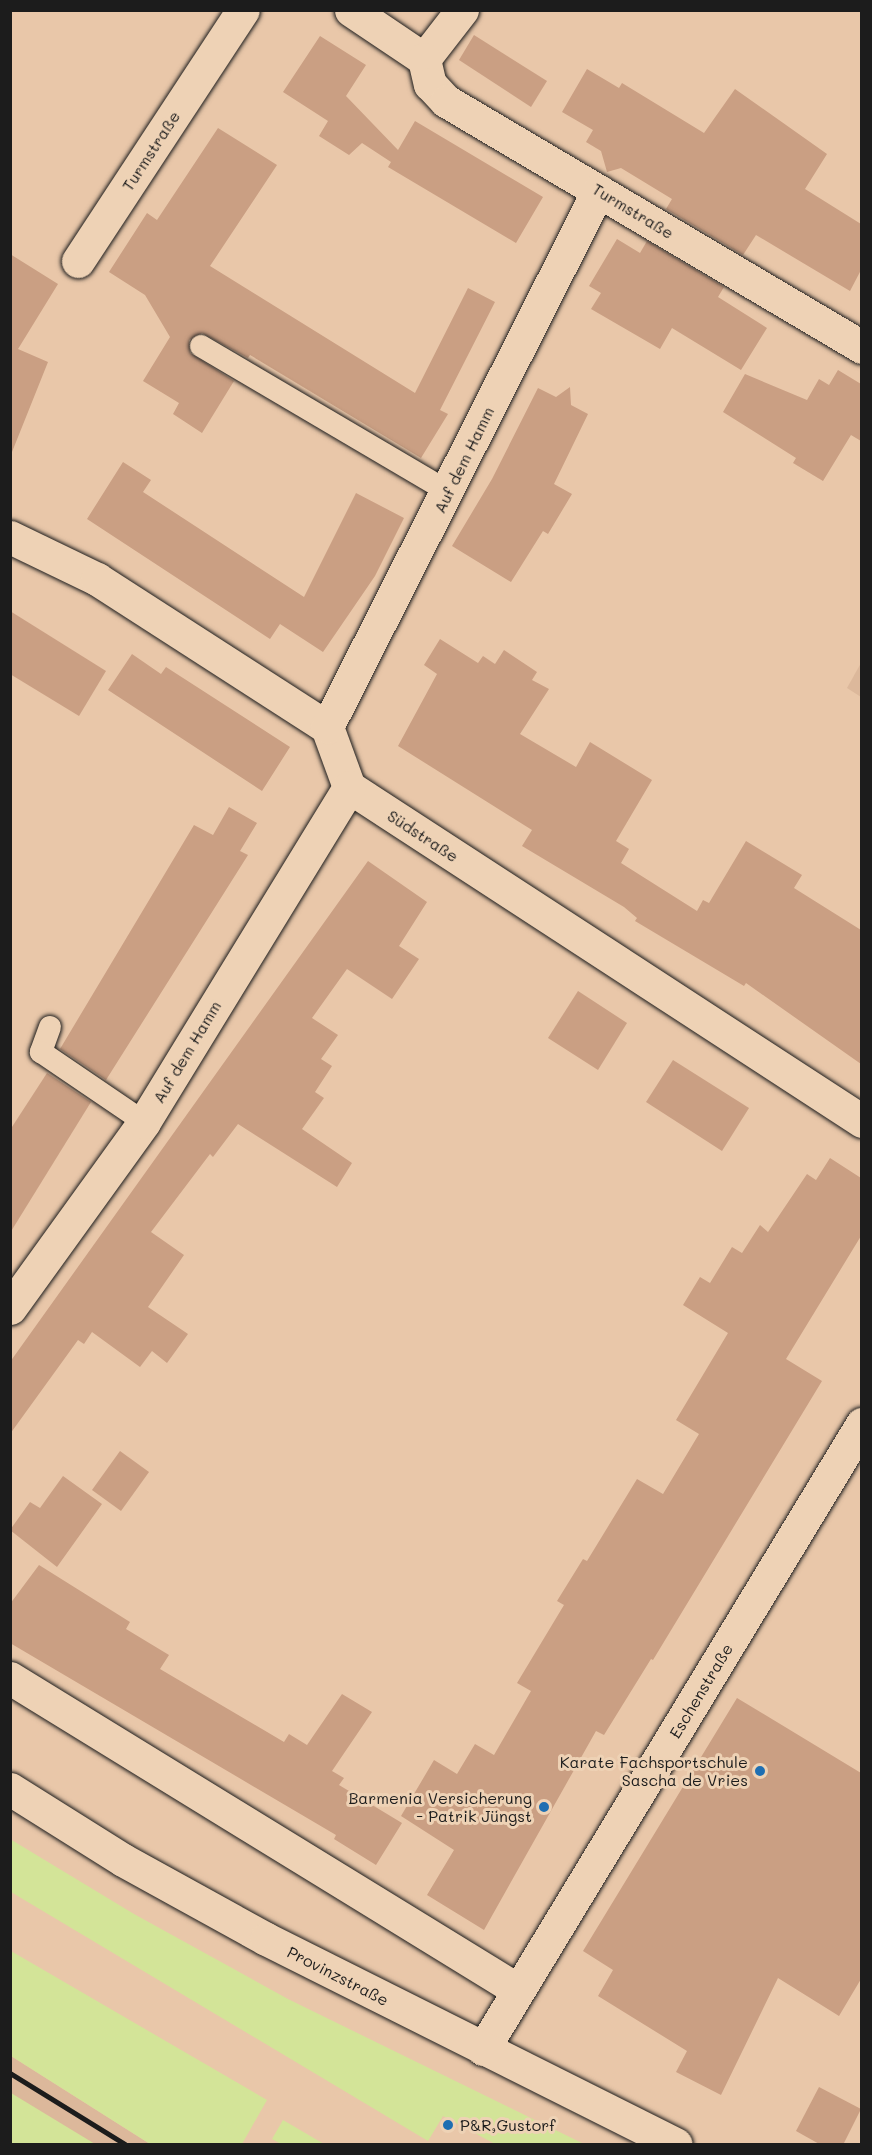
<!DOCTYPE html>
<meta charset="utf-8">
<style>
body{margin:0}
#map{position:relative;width:872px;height:2155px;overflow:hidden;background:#e9c7a9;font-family:Mali,sans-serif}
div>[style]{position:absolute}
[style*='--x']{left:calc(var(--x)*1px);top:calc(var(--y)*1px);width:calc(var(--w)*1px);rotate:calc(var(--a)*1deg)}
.built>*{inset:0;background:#dcb89b}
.green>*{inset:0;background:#d3e498}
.building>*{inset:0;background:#ca9f83}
.roads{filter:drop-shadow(0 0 2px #1c1c1c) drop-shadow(0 0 2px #1c1c1c)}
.lane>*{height:22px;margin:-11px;padding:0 11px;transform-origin:11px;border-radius:11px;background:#eed2b5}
.street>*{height:33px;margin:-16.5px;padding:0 16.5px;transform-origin:16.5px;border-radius:16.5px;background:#eed2b5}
.secondary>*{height:33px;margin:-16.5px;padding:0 16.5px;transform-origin:16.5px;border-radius:16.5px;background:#eed2b5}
.rail>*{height:4.5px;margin:-2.25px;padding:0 2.25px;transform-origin:2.25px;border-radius:2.25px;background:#1c1c1c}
.dots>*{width:16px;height:16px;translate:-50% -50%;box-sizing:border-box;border:3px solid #eed2b5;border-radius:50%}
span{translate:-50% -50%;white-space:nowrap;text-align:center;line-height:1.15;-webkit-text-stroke:6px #eed2b5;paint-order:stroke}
.street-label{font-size:16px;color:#1c1c1c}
.poi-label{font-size:16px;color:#1c1c1c}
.right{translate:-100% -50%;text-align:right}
.left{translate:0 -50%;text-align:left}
.frame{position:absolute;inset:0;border:12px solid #1c1c1c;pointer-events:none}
</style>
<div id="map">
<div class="built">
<i style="clip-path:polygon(861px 663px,862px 697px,861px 697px,847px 688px)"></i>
<i style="clip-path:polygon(11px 2056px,150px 2144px,11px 2144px)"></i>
</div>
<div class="green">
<i style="clip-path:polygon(10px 1839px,134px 1914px,288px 1999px,584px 2144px,495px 2144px,443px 2116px,428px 2141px,11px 1892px)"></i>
<i style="clip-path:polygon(11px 1951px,267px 2100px,242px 2144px,150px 2144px,11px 2056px)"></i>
<i style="clip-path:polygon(11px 2093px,95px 2144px,11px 2144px)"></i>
<i style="clip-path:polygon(283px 2120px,324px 2144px,281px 2144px,272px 2139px)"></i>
</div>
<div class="building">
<i style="clip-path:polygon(474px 35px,547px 81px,531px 107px,459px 60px)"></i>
<i style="clip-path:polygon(320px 36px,366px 65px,346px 96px,398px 150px,415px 121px,543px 197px,516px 243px,388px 167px,391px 162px,362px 143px,349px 155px,319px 136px,328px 121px,283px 92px)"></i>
<i style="clip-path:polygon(587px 69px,619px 88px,622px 83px,704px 133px,735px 89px,827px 154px,805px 189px,861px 224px,861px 270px,850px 291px,756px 235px,743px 255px,666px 209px,672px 199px,621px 168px,607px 172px,601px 151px,586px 142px,593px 130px,562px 112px)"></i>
<i style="clip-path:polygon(218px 128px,277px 165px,210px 266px,415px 393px,468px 288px,495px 302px,440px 410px,448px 414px,421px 458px,250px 355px,248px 358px,202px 333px,189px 340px,190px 353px,234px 381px,202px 433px,173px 414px,179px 403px,143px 381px,170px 337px,145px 295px,109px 272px,147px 213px,157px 220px)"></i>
<i style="clip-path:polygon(617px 239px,640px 253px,647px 241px,724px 287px,718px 297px,767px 328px,741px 370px,672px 328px,660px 349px,591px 309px,601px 293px,589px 286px)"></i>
<i style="clip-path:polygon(10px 254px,58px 284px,18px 349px,48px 362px,12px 452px)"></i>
<i style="clip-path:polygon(838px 370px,861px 384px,861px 441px,851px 435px,823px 481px,793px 463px,796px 458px,723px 412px,745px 374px,807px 400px,819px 379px,829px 385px)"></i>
<i style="clip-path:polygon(570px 387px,571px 405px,588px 414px,554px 484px,572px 494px,548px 534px,543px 531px,511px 582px,452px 546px,492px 479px,538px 388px,556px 397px)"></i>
<i style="clip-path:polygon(123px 462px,151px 480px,143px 492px,304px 597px,356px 493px,404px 518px,375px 576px,323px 652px,280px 624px,270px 639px,87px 519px)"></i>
<i style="clip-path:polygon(10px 611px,106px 671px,79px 716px,10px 674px)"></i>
<i style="clip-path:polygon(440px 639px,478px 663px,483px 656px,495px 664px,504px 650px,537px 672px,532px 680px,549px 689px,520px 734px,576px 767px,590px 742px,652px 780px,616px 841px,629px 849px,621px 863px,697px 911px,703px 900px,709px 903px,746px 841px,802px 875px,794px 888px,861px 930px,861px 1064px,746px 983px,744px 986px,635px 921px,637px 918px,624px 907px,522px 846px,532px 830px,398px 746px,437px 674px,424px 665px)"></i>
<i style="clip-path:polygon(132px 654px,161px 674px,166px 667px,290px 747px,262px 791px,108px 690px)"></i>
<i style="clip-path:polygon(229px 807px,257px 823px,240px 851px,248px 855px,106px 1080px,60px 1049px,194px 825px,213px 835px)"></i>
<i style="clip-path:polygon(368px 861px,427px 902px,399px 946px,419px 959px,392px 999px,347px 969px,312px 1018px,338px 1035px,321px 1059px,332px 1066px,315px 1092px,324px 1098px,302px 1129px,352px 1163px,337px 1187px,238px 1124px,213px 1157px,210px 1154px,151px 1232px,184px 1255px,148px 1307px,188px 1334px,167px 1363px,152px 1351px,140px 1367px,92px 1332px,84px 1344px,78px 1340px,10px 1434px,10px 1362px)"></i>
<i style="clip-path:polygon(578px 991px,627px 1023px,598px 1070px,548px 1038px)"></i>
<i style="clip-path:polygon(673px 1060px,749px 1108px,722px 1151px,646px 1102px)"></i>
<i style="clip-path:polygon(47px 1073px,91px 1102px,10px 1233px,10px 1130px)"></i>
<i style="clip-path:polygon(830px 1158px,861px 1178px,861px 1236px,786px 1359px,822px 1381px,653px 1660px,651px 1659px,604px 1735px,596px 1731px,484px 1930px,427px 1895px,454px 1850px,401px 1816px,434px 1760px,457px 1774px,475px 1744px,494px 1755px,531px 1691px,517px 1683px,564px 1605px,557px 1601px,583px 1559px,587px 1561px,637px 1479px,663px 1494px,699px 1434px,676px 1420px,728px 1333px,683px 1305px,700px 1277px,710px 1283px,732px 1247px,742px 1253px,760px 1225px,768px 1232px,807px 1174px,816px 1180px)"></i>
<i style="clip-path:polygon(120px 1451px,149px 1472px,121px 1511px,92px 1490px)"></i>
<i style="clip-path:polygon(63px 1476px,102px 1504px,57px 1567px,10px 1530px,30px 1502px,40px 1508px)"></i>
<i style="clip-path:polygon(39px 1565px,130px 1622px,126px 1629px,169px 1655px,160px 1669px,284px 1742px,289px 1734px,307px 1745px,342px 1694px,372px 1712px,332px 1771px,344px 1778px,339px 1785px,402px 1823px,376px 1865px,334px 1839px,336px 1835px,10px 1643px,10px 1604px)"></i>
<i style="clip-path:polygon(737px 1698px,861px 1773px,861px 1979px,839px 2016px,778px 1978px,721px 2095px,676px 2072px,687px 2051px,598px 1996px,613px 1970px,583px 1951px)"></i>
<i style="clip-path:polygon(819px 2087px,861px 2109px,843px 2145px,821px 2145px,796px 2131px)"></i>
</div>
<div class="roads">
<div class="lane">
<i style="--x:201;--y:346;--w:288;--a:30.5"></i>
<i style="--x:50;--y:1027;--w:27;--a:110"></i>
<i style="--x:41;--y:1052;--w:125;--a:34.2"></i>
</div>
<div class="street">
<i style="--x:351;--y:10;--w:88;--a:33.9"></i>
<i style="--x:462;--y:10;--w:62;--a:127.8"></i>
<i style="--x:424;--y:59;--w:26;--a:77"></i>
<i style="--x:430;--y:84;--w:23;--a:47"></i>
<i style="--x:446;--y:101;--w:483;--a:30.6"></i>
<i style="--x:78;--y:261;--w:300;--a:-56.7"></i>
<i style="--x:10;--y:537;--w:97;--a:25.8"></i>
<i style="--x:97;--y:579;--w:274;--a:32.8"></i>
<i style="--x:327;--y:727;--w:64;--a:69.9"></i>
<i style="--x:349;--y:787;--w:612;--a:33.07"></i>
<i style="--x:327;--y:727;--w:601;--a:-63.18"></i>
<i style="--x:10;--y:1308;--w:229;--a:-54.2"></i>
<i style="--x:144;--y:1122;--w:393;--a:-58.5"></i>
<i style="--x:10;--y:1678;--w:596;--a:31.56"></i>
<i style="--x:483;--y:2049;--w:731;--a:-58.77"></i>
</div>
<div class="secondary">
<i style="--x:10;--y:1789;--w:133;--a:32.1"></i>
<i style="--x:123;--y:1860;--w:163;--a:28.9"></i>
<i style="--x:266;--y:1939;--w:458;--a:26.6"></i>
</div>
</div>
<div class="rail">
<i style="--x:10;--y:2073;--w:135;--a:31.7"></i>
</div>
<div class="dots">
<i style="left:760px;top:1771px;background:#1f6fb2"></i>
<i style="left:544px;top:1807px;background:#1f6fb2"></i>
<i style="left:448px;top:2125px;background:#1f6fb2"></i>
</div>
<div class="street-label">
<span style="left:151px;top:151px;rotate:-57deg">Turmstraße</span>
<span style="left:633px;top:211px;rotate:31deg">Turmstraße</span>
<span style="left:464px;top:460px;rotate:-64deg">Auf dem Hamm</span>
<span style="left:423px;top:836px;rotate:33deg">Südstraße</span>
<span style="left:187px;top:1052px;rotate:-59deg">Auf dem Hamm</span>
<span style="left:701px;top:1691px;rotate:-59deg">Eschenstraße</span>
<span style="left:338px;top:1976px;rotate:27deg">Provinzstraße</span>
</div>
<div class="poi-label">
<span class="right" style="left:748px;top:1771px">Karate Fachsportschule<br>Sascha de Vries</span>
<span class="right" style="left:532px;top:1807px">Barmenia Versicherung<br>- Patrik Jüngst</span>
<span class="left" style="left:460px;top:2125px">P&amp;R,Gustorf</span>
</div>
<div class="frame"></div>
</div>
